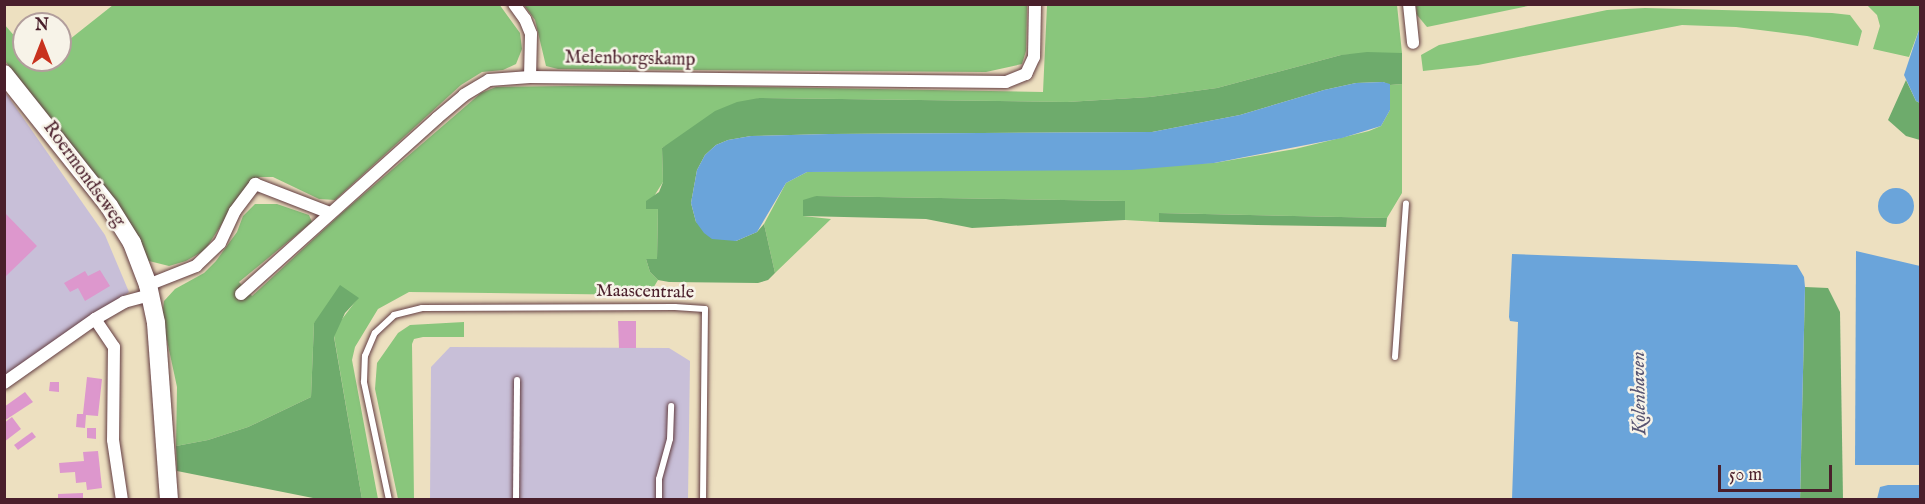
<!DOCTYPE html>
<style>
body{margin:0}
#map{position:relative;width:1925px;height:504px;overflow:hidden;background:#ede0c0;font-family:"IM FELL English",serif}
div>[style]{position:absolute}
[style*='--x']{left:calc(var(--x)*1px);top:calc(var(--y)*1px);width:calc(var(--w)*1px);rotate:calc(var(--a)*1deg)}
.industrial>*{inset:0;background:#c8bfd8}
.green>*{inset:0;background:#89c67c}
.forest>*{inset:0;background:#6eab6c}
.water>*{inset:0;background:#6aa4da}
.round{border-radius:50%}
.building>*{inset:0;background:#dd97cd}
.roads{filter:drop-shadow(0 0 2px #623c41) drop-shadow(0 0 2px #623c41)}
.service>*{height:6px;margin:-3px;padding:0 3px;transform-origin:3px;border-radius:3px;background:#fff}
.minor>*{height:12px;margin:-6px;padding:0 6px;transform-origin:6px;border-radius:6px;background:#fff}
.secondary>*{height:18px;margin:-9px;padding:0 9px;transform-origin:9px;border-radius:9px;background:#fff}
span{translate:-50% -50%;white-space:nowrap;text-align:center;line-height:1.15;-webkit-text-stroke:5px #f7f3e8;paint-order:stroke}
.street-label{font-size:18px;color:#4a1f2b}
.water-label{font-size:20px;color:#575471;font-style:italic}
.frame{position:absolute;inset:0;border:6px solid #4a1f2b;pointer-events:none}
.north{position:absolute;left:12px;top:12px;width:60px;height:60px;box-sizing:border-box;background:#f7f3e8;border:2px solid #b29e9c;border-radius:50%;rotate:0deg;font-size:16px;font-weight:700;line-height:24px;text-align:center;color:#4a1f2b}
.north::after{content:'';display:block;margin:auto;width:21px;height:27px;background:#c8321e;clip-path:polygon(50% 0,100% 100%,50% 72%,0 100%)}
.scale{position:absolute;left:1718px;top:465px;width:114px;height:27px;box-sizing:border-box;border:3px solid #4a1f2b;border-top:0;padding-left:8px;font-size:18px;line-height:21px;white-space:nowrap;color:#4a1f2b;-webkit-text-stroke:4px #f7f3e8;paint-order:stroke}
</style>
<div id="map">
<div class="industrial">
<i style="clip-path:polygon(5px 92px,105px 235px,129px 292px,5px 390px)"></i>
<i style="clip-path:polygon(450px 347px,669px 348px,690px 361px,688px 499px,430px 500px,431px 367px)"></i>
</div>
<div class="green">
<i style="clip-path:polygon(499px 4px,520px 33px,522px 49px,516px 64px,503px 70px,482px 72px,461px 85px,335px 200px,319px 199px,273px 177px,260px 177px,247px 185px,205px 250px,186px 261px,169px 266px,145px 260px,122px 214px,81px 156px,5px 61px,4px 24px,24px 47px,24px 60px,35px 60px,39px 64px,44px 60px,60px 60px,60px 47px,113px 5px)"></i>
<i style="clip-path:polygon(524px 5px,1027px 5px,1026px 51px,1022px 64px,986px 72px,558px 69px,546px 66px,535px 20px)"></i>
<i style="clip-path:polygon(1047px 5px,1397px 5px,1402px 53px,1341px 55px,1217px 88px,1150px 97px,1067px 102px,759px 98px,662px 148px,663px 182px,646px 209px,658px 208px,657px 259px,646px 259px,650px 272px,658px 280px,649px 295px,409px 292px,378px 309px,355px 347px,352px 360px,378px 499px,362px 499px,334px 336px,336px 327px,358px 298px,314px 323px,311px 397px,248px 427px,208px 440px,176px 446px,177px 387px,162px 317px,164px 301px,175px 289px,204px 273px,216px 261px,237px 232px,243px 216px,255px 204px,277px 204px,309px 215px,312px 222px,239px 282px,252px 296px,343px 212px,481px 93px,496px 87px,653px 85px,1043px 92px)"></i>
<i style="clip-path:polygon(1416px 5px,1416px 4px,1533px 5px,1427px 27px,1417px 15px)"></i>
<i style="clip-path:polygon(1867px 5px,1920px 5px,1920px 27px,1909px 57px,1873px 49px,1880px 26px,1877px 15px)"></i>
<i style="clip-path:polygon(1645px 8px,1832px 13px,1850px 15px,1862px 31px,1858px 46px,1807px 36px,1736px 27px,1682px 25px,1478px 65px,1423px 71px,1421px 55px,1439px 45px,1607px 10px)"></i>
<i style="clip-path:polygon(1402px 84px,1402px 193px,1387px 218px,1160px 213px,1159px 222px,1125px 220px,1124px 201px,816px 196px,803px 216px,831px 219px,775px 273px,764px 224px,786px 183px,807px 172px,1214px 163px,1295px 149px,1369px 131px,1381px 126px,1390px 110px,1390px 85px)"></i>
<i style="clip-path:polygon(464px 322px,464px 337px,423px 337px,414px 339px,412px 344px,414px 499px,398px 499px,375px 389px,377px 363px,398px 333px,410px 325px)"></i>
</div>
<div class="forest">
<i style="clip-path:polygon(1367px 52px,1402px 53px,1402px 84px,1390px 85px,1383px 82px,1356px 83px,1324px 90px,1240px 115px,1152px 132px,829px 134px,751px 136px,728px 140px,716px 145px,705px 155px,697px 170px,691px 203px,696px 222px,736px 241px,757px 232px,764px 224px,775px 273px,768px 280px,758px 283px,669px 282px,658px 280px,650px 272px,646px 259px,657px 259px,658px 209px,646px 209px,646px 201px,659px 192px,663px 182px,662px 148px,715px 111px,737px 102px,759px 98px,1067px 102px,1150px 97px,1217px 88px,1341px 55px)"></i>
<i style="clip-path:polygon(1906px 80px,1916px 101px,1920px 103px,1920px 140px,1906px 136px,1888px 120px)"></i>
<i style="clip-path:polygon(816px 196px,1125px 201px,1125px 220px,972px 228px,926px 219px,803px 216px,803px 200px)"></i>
<i style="clip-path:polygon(1159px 213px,1294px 216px,1387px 218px,1386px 227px,1257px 225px,1159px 222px)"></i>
<i style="clip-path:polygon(340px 285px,359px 298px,345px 313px,334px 337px,362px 499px,318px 499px,177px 471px,176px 446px,208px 440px,248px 427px,311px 397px,314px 323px)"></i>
<i style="clip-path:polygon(1805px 287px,1828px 288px,1840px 312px,1843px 499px,1800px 500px)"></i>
</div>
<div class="water">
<i style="clip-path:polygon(1920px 27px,1920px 103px,1916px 101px,1904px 75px)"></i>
<i style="clip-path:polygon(1383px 82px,1390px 84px,1390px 110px,1381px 126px,1342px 138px,1214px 163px,1131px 170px,807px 172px,786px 183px,757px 232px,736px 241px,712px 239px,704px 233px,696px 222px,691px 203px,697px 170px,705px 155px,716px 145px,728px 140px,751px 136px,829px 134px,1152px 132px,1240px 115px,1324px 90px,1356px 83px)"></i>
<i class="round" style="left:1878px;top:188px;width:36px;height:36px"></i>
<i style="clip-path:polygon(1856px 251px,1920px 266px,1920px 465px,1855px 465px)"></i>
<i style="clip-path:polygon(1512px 254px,1797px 265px,1804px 277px,1805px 287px,1800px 499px,1512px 499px,1518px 322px,1510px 321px,1509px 317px)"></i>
<i style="clip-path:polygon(1888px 485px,1920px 485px,1920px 499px,1877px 499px,1880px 487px)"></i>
</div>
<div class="building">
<i style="clip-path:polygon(4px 212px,37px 246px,4px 278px)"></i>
<i style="clip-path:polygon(100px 270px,110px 286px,85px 301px,78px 288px,70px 292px,64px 283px,85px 271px,88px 276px)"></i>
<i style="clip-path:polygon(618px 321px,636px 321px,636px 348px,619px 348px)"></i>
<i style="clip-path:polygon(87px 377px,102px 379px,98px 416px,86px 415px,85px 428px,76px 427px,77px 414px,83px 414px)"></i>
<i style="clip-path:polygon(50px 382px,59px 382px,59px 392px,49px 391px)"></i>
<i style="clip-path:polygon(25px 392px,33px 402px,4px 421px,4px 407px)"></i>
<i style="clip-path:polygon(12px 417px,21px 429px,4px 442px,4px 423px)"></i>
<i style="clip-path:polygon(87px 428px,96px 428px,96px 439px,87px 438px)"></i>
<i style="clip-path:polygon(32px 432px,36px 437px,18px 450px,14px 445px)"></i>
<i style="clip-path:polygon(98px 451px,102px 488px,87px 490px,86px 482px,76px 483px,75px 472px,60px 473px,59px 463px,84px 461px,83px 452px)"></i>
<i style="clip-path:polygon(83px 493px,83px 500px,58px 500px,58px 494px)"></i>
</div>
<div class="roads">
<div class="service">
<i style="--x:1395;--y:357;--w:154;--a:-85.9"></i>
<i style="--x:389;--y:500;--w:121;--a:-102"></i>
<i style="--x:364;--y:382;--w:26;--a:-88"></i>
<i style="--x:365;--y:356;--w:25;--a:-67"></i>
<i style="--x:375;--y:333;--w:26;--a:-43"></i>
<i style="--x:394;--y:315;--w:29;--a:-14"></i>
<i style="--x:422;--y:308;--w:253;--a:-0.2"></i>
<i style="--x:675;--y:307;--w:30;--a:4"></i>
<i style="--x:705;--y:309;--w:191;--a:90.6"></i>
<i style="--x:516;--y:500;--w:120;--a:-89.5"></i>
<i style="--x:659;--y:500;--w:21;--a:-90"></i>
<i style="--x:659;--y:479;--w:41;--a:-74.6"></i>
<i style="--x:670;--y:439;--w:33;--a:-88"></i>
</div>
<div class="minor">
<i style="--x:514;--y:4;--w:19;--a:54"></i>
<i style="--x:525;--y:19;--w:16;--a:68"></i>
<i style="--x:531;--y:34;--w:43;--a:91.3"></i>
<i style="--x:1409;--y:4;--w:39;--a:84"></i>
<i style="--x:148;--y:285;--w:52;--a:-21.6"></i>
<i style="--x:196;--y:266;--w:33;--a:-44"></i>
<i style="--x:220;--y:243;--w:35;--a:-65"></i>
<i style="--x:235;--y:211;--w:34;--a:-53"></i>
<i style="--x:255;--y:184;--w:80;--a:21.1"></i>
<i style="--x:241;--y:294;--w:263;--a:-41.9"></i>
<i style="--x:437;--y:118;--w:35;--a:-40"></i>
<i style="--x:464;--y:95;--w:29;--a:-31"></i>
<i style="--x:489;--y:80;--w:41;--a:-4.2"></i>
<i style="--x:530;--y:77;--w:476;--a:0.6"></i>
<i style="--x:1006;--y:82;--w:22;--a:-22"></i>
<i style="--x:1026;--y:74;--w:19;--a:-65"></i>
<i style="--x:1034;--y:57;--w:53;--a:-88.9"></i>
<i style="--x:95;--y:319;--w:34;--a:56"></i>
<i style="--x:114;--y:347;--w:93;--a:90.6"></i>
<i style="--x:113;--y:440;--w:61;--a:81.5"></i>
<i style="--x:4;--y:383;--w:111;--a:-35.1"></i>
<i style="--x:95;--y:319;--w:34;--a:-30"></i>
<i style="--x:124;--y:302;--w:27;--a:-15"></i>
</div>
<div class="secondary">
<i style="--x:4;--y:74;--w:169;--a:51.5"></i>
<i style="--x:109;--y:206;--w:44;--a:58.1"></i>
<i style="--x:132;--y:243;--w:45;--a:69.1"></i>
<i style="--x:148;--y:285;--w:39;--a:78"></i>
<i style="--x:156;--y:323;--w:177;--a:85.8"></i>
</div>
</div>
<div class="street-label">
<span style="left:630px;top:60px;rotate:1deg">Melenborgskamp</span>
<span style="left:83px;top:175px;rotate:54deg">Roermondseweg</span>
<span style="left:645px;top:293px;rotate:1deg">Maascentrale</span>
</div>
<div class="water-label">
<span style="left:1639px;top:393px;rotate:-91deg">Kolenhaven</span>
</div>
<div class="frame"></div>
<div class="north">N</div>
<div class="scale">50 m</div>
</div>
